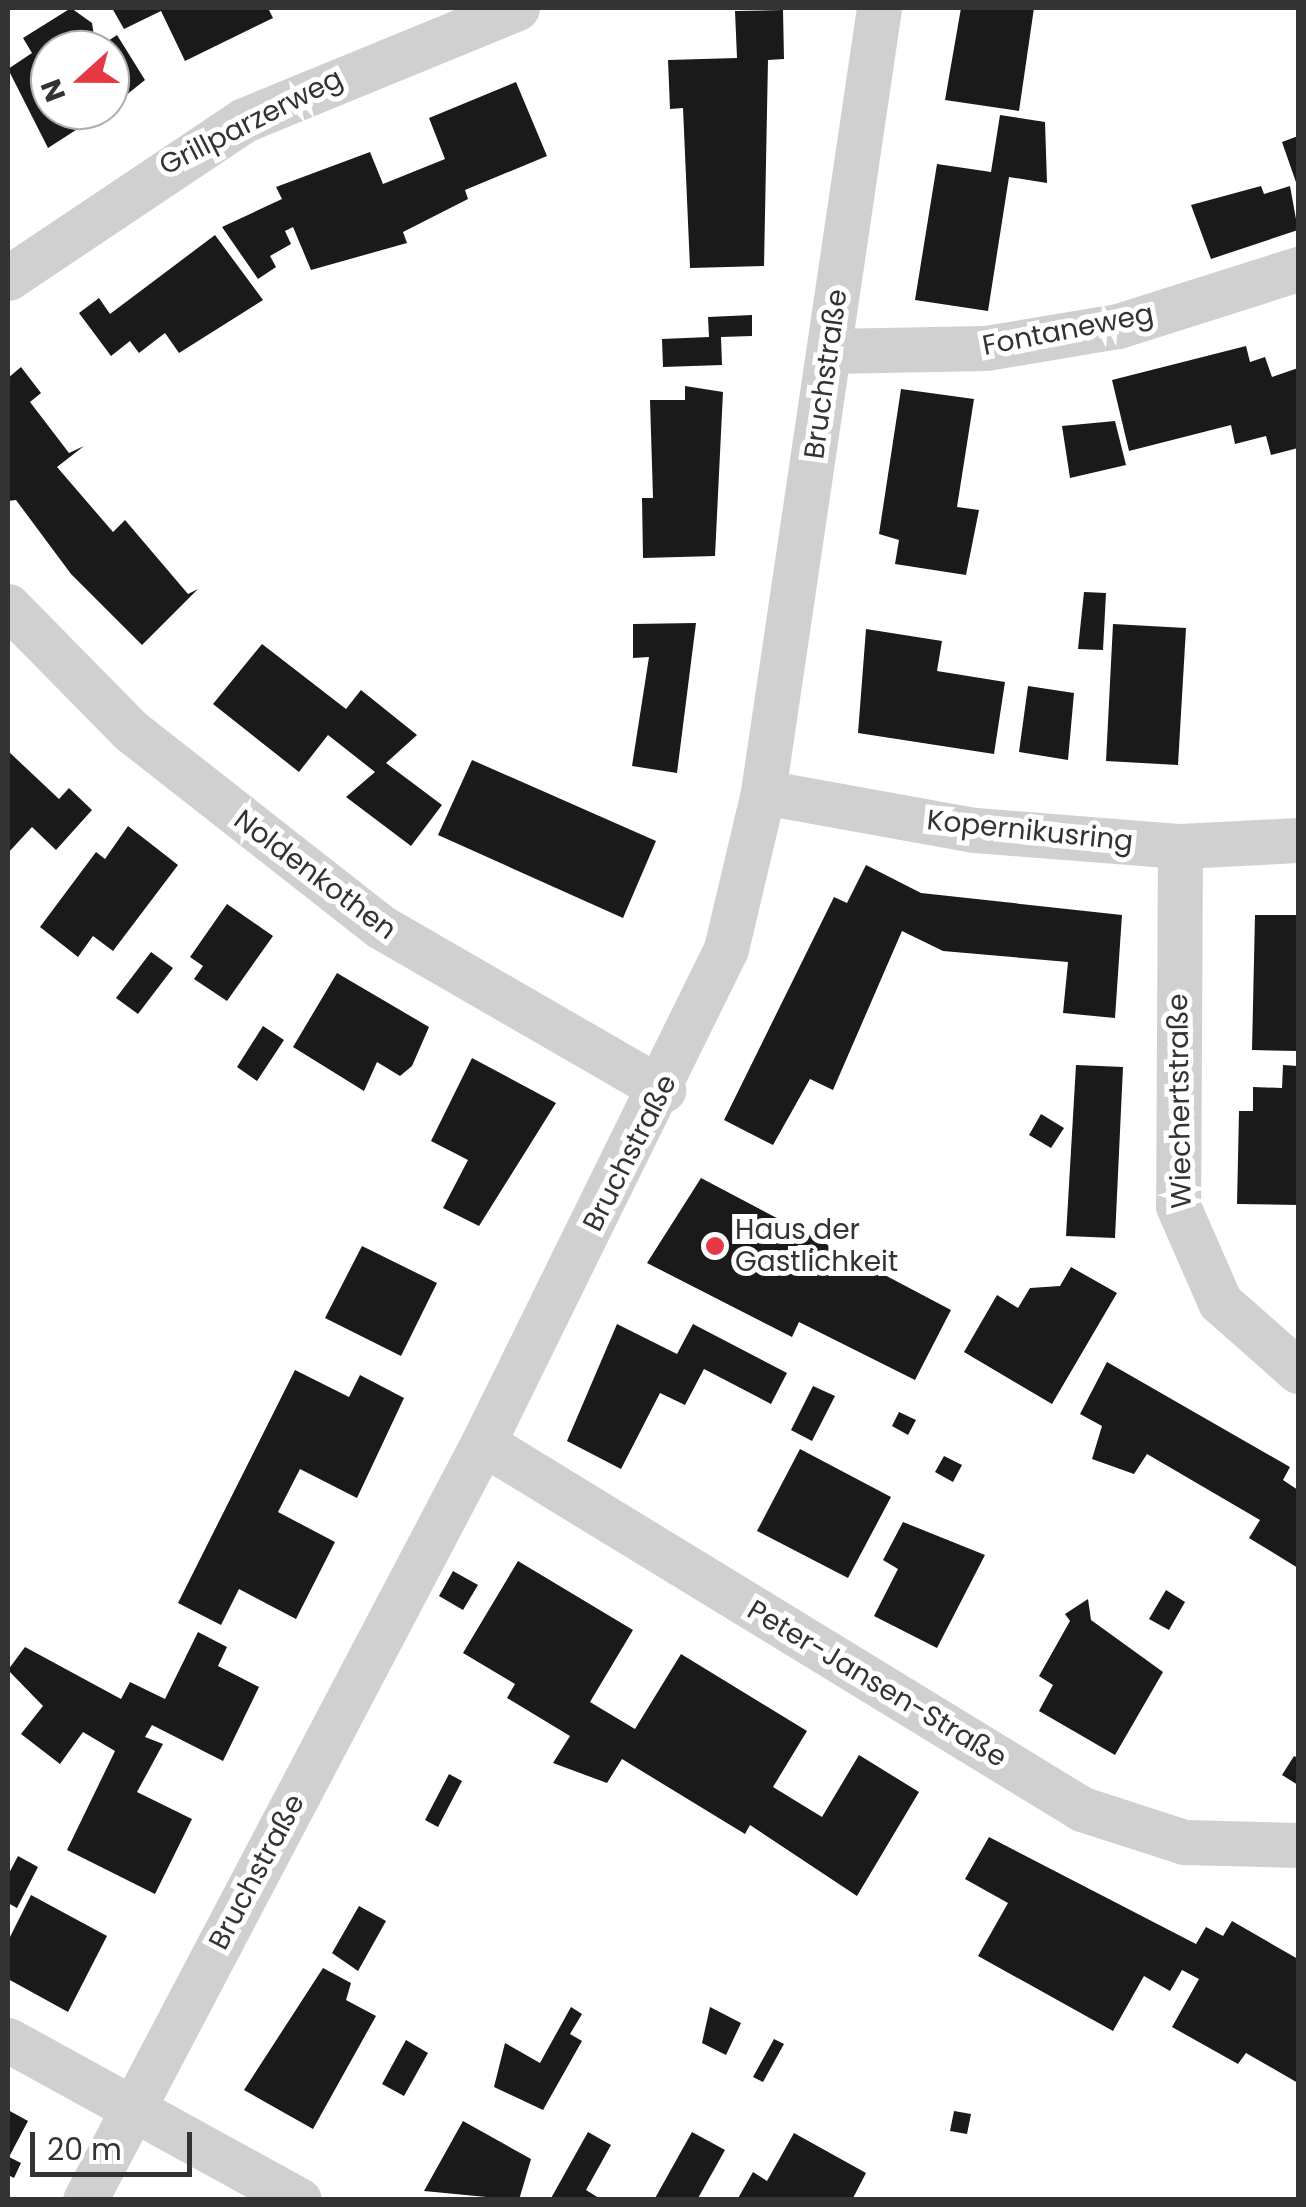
<!DOCTYPE html>
<meta charset="utf-8">
<style>
body{margin:0}
#map{position:relative;width:1306px;height:2207px;overflow:hidden;background:#fff;font-family:Poppins,sans-serif}
div>[style]{position:absolute}
[style*='--x']{left:calc(var(--x)*1px);top:calc(var(--y)*1px);width:calc(var(--w)*1px);rotate:calc(var(--a)*1deg)}
.building>*{inset:0;background:#1a1a1a}
.street>*{height:45px;margin:-22.5px;padding:0 22.5px;transform-origin:22.5px;border-radius:22.5px;background:#d0d0d0}
.dots>*{width:28px;height:28px;translate:-50% -50%;box-sizing:border-box;border:5px solid #fff;border-radius:50%}
span{translate:-50% -50%;white-space:nowrap;text-align:center;line-height:1.15;-webkit-text-stroke:10px #fff;paint-order:stroke}
.street-label{font-size:28px;color:#333}
.poi-label{font-size:28px;color:#333}
.left{translate:0 -50%;text-align:left}
.frame{position:absolute;inset:0;border:10px solid #333;pointer-events:none}
.north{position:absolute;left:30px;top:30px;width:100px;height:100px;box-sizing:border-box;background:#fff;border:2px solid #adadad;border-radius:50%;rotate:249deg;font-size:28px;font-weight:700;line-height:40px;text-align:center;color:#333}
.north::after{content:'';display:block;margin:auto;width:35px;height:45px;background:#e63946;clip-path:polygon(50% 0,100% 100%,50% 72%,0 100%)}
.scale{position:absolute;left:30px;top:2132px;width:162px;height:45px;box-sizing:border-box;border:5px solid #333;border-top:0;padding-left:12px;font-size:30px;line-height:35px;white-space:nowrap;color:#333;-webkit-text-stroke:8px #fff;paint-order:stroke}
</style>
<div id="map">
<div class="building">
<i style="clip-path:polygon(71px 8px,92px 23px,96px 49px,117px 35px,145px 80px,110px 108px,110px 50px,50px 50px,50px 110px,107px 110px,48px 148px,8px 69px,32px 53px,23px 38px)"></i>
<i style="clip-path:polygon(112px 8px,268px 8px,273px 18px,185px 61px,161px 11px,124px 29px)"></i>
<i style="clip-path:polygon(961px 8px,1034px 8px,1019px 111px,945px 100px)"></i>
<i style="clip-path:polygon(783px 10px,784px 59px,768px 60px,764px 266px,690px 268px,683px 108px,670px 109px,668px 60px,737px 58px,735px 11px)"></i>
<i style="clip-path:polygon(516px 82px,547px 156px,465px 190px,468px 199px,403px 232px,407px 243px,311px 270px,293px 227px,285px 231px,291px 244px,270px 256px,276px 267px,258px 279px,222px 227px,282px 199px,276px 187px,370px 152px,383px 184px,445px 159px,429px 118px)"></i>
<i style="clip-path:polygon(1000px 115px,1045px 122px,1047px 183px,1009px 177px,988px 311px,915px 300px,937px 164px,991px 172px)"></i>
<i style="clip-path:polygon(1298px 136px,1298px 188px,1282px 142px)"></i>
<i style="clip-path:polygon(1261px 186px,1264px 194px,1290px 186px,1298px 230px,1211px 259px,1191px 205px)"></i>
<i style="clip-path:polygon(215px 235px,263px 300px,179px 353px,165px 333px,139px 353px,130px 341px,111px 356px,79px 313px,99px 298px,110px 314px)"></i>
<i style="clip-path:polygon(752px 315px,752px 336px,721px 337px,722px 365px,663px 367px,662px 339px,709px 337px,708px 317px)"></i>
<i style="clip-path:polygon(1246px 346px,1250px 362px,1265px 357px,1272px 377px,1298px 368px,1298px 448px,1271px 455px,1266px 436px,1235px 444px,1231px 425px,1129px 451px,1112px 380px)"></i>
<i style="clip-path:polygon(21px 367px,41px 393px,30px 402px,69px 453px,84px 446px,57px 467px,113px 532px,125px 520px,188px 594px,198px 589px,142px 645px,71px 574px,16px 500px,8px 501px,8px 378px)"></i>
<i style="clip-path:polygon(685px 386px,723px 392px,715px 556px,643px 558px,642px 498px,653px 498px,650px 400px,685px 400px)"></i>
<i style="clip-path:polygon(901px 389px,974px 399px,957px 507px,979px 510px,966px 575px,895px 564px,899px 540px,879px 534px)"></i>
<i style="clip-path:polygon(1115px 421px,1126px 465px,1070px 478px,1062px 426px)"></i>
<i style="clip-path:polygon(1084px 592px,1106px 593px,1103px 650px,1078px 649px)"></i>
<i style="clip-path:polygon(696px 623px,677px 773px,632px 766px,649px 657px,633px 658px,633px 624px)"></i>
<i style="clip-path:polygon(1113px 624px,1186px 628px,1178px 765px,1106px 761px)"></i>
<i style="clip-path:polygon(866px 629px,942px 641px,937px 671px,1005px 682px,994px 754px,858px 733px)"></i>
<i style="clip-path:polygon(262px 644px,346px 709px,361px 690px,417px 735px,386px 763px,442px 805px,411px 846px,346px 797px,375px 772px,328px 735px,299px 772px,213px 704px)"></i>
<i style="clip-path:polygon(1028px 686px,1074px 693px,1068px 760px,1019px 752px)"></i>
<i style="clip-path:polygon(8px 751px,59px 799px,69px 788px,92px 810px,56px 850px,32px 827px,8px 853px)"></i>
<i style="clip-path:polygon(472px 760px,656px 841px,623px 918px,438px 835px)"></i>
<i style="clip-path:polygon(128px 826px,178px 865px,113px 951px,93px 936px,78px 957px,40px 927px,96px 852px,105px 859px)"></i>
<i style="clip-path:polygon(866px 865px,921px 893px,1122px 915px,1115px 1018px,1063px 1013px,1068px 962px,943px 951px,902px 931px,833px 1090px,810px 1079px,773px 1145px,724px 1120px,834px 897px,847px 903px)"></i>
<i style="clip-path:polygon(227px 904px,273px 936px,227px 1001px,194px 979px,203px 966px,190px 957px)"></i>
<i style="clip-path:polygon(1255px 915px,1298px 915px,1298px 1051px,1252px 1050px)"></i>
<i style="clip-path:polygon(151px 952px,173px 968px,138px 1014px,116px 998px)"></i>
<i style="clip-path:polygon(337px 973px,429px 1027px,412px 1066px,400px 1076px,377px 1062px,364px 1091px,293px 1047px)"></i>
<i style="clip-path:polygon(263px 1026px,284px 1040px,257px 1081px,237px 1067px)"></i>
<i style="clip-path:polygon(472px 1058px,556px 1103px,479px 1226px,443px 1208px,468px 1160px,431px 1141px)"></i>
<i style="clip-path:polygon(1076px 1065px,1123px 1067px,1115px 1238px,1066px 1236px)"></i>
<i style="clip-path:polygon(1283px 1065px,1298px 1066px,1298px 1205px,1237px 1204px,1239px 1111px,1253px 1111px,1253px 1087px,1282px 1088px)"></i>
<i style="clip-path:polygon(1041px 1114px,1064px 1128px,1051px 1148px,1029px 1135px)"></i>
<i style="clip-path:polygon(701px 1178px,951px 1310px,915px 1380px,799px 1322px,792px 1337px,647px 1263px)"></i>
<i style="clip-path:polygon(362px 1246px,437px 1283px,401px 1356px,325px 1318px)"></i>
<i style="clip-path:polygon(1071px 1267px,1117px 1293px,1052px 1404px,964px 1352px,997px 1295px,1018px 1308px,1030px 1288px,1060px 1286px)"></i>
<i style="clip-path:polygon(617px 1324px,677px 1354px,693px 1324px,787px 1373px,771px 1404px,704px 1369px,685px 1405px,660px 1393px,621px 1469px,567px 1441px)"></i>
<i style="clip-path:polygon(1107px 1362px,1290px 1467px,1283px 1480px,1298px 1490px,1298px 1568px,1249px 1538px,1260px 1520px,1147px 1454px,1134px 1474px,1092px 1459px,1102px 1426px,1080px 1414px)"></i>
<i style="clip-path:polygon(295px 1370px,349px 1397px,360px 1375px,404px 1398px,357px 1498px,300px 1469px,278px 1512px,335px 1542px,296px 1619px,239px 1589px,221px 1625px,178px 1603px)"></i>
<i style="clip-path:polygon(813px 1386px,835px 1396px,812px 1441px,791px 1430px)"></i>
<i style="clip-path:polygon(899px 1412px,916px 1420px,908px 1435px,892px 1426px)"></i>
<i style="clip-path:polygon(800px 1449px,891px 1497px,848px 1578px,757px 1531px)"></i>
<i style="clip-path:polygon(944px 1456px,962px 1465px,953px 1482px,935px 1472px)"></i>
<i style="clip-path:polygon(903px 1522px,985px 1555px,937px 1648px,874px 1616px,898px 1569px,883px 1560px)"></i>
<i style="clip-path:polygon(518px 1561px,633px 1630px,590px 1702px,635px 1729px,681px 1654px,807px 1731px,773px 1787px,822px 1817px,859px 1755px,919px 1792px,857px 1896px,750px 1825px,745px 1834px,622px 1759px,607px 1783px,553px 1763px,570px 1736px,507px 1698px,515px 1684px,463px 1653px)"></i>
<i style="clip-path:polygon(453px 1571px,478px 1585px,463px 1610px,439px 1596px)"></i>
<i style="clip-path:polygon(1166px 1590px,1185px 1602px,1169px 1630px,1149px 1619px)"></i>
<i style="clip-path:polygon(1088px 1599px,1091px 1620px,1163px 1672px,1115px 1755px,1039px 1711px,1053px 1685px,1039px 1676px,1070px 1621px,1065px 1614px)"></i>
<i style="clip-path:polygon(198px 1632px,227px 1647px,218px 1666px,259px 1687px,223px 1761px,152px 1725px,145px 1737px,163px 1744px,137px 1792px,192px 1819px,155px 1894px,67px 1850px,115px 1751px,83px 1732px,60px 1764px,21px 1734px,43px 1706px,8px 1670px,25px 1647px,121px 1699px,130px 1682px,165px 1699px)"></i>
<i style="clip-path:polygon(1294px 1756px,1298px 1758px,1298px 1785px,1282px 1775px)"></i>
<i style="clip-path:polygon(449px 1774px,462px 1781px,438px 1827px,425px 1820px)"></i>
<i style="clip-path:polygon(989px 1837px,1196px 1944px,1206px 1927px,1223px 1936px,1232px 1921px,1298px 1959px,1298px 2083px,1246px 2053px,1238px 2064px,1172px 2027px,1199px 1979px,1182px 1970px,1170px 1991px,1144px 1976px,1113px 2031px,978px 1956px,1008px 1903px,965px 1879px)"></i>
<i style="clip-path:polygon(18px 1856px,38px 1867px,17px 1908px,8px 1903px,8px 1875px)"></i>
<i style="clip-path:polygon(31px 1895px,107px 1936px,68px 2012px,8px 1979px,8px 1941px)"></i>
<i style="clip-path:polygon(359px 1906px,386px 1921px,358px 1971px,332px 1953px)"></i>
<i style="clip-path:polygon(323px 1968px,351px 1983px,346px 2000px,376px 2016px,313px 2129px,244px 2090px)"></i>
<i style="clip-path:polygon(571px 2007px,582px 2014px,570px 2034px,582px 2041px,543px 2110px,494px 2087px,505px 2043px,540px 2063px)"></i>
<i style="clip-path:polygon(710px 2007px,741px 2023px,726px 2055px,702px 2043px)"></i>
<i style="clip-path:polygon(774px 2039px,784px 2044px,763px 2082px,753px 2077px)"></i>
<i style="clip-path:polygon(406px 2040px,428px 2053px,404px 2096px,382px 2084px)"></i>
<i style="clip-path:polygon(8px 2110px,28px 2121px,9px 2157px,21px 2163px,14px 2178px,8px 2175px)"></i>
<i style="clip-path:polygon(954px 2111px,971px 2114px,967px 2134px,950px 2131px)"></i>
<i style="clip-path:polygon(463px 2121px,531px 2159px,519px 2200px,424px 2191px)"></i>
<i style="clip-path:polygon(588px 2132px,611px 2145px,586px 2190px,602px 2200px,550px 2200px)"></i>
<i style="clip-path:polygon(692px 2132px,725px 2150px,697px 2200px,654px 2200px)"></i>
<i style="clip-path:polygon(794px 2133px,866px 2173px,852px 2200px,737px 2200px,753px 2172px,767px 2181px)"></i>
</div>
<div class="street">
<i style="--x:8;--y:278;--w:284;--a:-33.8"></i>
<i style="--x:244;--y:120;--w:295;--a:-22.3"></i>
<i style="--x:830;--y:351;--w:156;--a:-1.1"></i>
<i style="--x:986;--y:348;--w:134;--a:-9.5"></i>
<i style="--x:1118;--y:326;--w:189;--a:-17.6"></i>
<i style="--x:8;--y:606;--w:175;--a:45.5"></i>
<i style="--x:131;--y:731;--w:318;--a:38.1"></i>
<i style="--x:381;--y:927;--w:326;--a:30"></i>
<i style="--x:763;--y:792;--w:215;--a:10.2"></i>
<i style="--x:975;--y:830;--w:206;--a:4.5"></i>
<i style="--x:1180;--y:846;--w:118;--a:-2.9"></i>
<i style="--x:1180;--y:846;--w:360;--a:90.3"></i>
<i style="--x:1178;--y:1206;--w:105;--a:66.4"></i>
<i style="--x:1220;--y:1302;--w:104;--a:41.5"></i>
<i style="--x:483;--y:1443;--w:702;--a:31.43"></i>
<i style="--x:1082;--y:1809;--w:107;--a:17.9"></i>
<i style="--x:1184;--y:1842;--w:114;--a:1.5"></i>
<i style="--x:8;--y:2040;--w:332;--a:28.8"></i>
<i style="--x:85;--y:2200;--w:855;--a:-62.27"></i>
<i style="--x:483;--y:1443;--w:551;--a:-63.81"></i>
<i style="--x:726;--y:949;--w:161;--a:-76.7"></i>
<i style="--x:763;--y:792;--w:793;--a:-81.58"></i>
</div>
<div class="dots">
<i style="left:715px;top:1246px;background:#e63946"></i>
</div>
<div class="street-label">
<span style="left:251px;top:122px;rotate:-27deg">Grillparzerweg</span>
<span style="left:1068px;top:330px;rotate:-11deg">Fontaneweg</span>
<span style="left:826px;top:374px;rotate:-82deg">Bruchstraße</span>
<span style="left:1030px;top:831px;rotate:6deg">Kopernikusring</span>
<span style="left:315px;top:875px;rotate:37deg">Noldenkothen</span>
<span style="left:1180px;top:1101px;rotate:-91deg">Wiechertstraße</span>
<span style="left:630px;top:1153px;rotate:-63deg">Bruchstraße</span>
<span style="left:877px;top:1684px;rotate:31deg">Peter-Jansen-Straße</span>
<span style="left:257px;top:1872px;rotate:-62deg">Bruchstraße</span>
</div>
<div class="poi-label">
<span class="left" style="left:735px;top:1246px">Haus der<br>Gastlichkeit</span>
</div>
<div class="frame"></div>
<div class="north">N</div>
<div class="scale">20 m</div>
</div>
